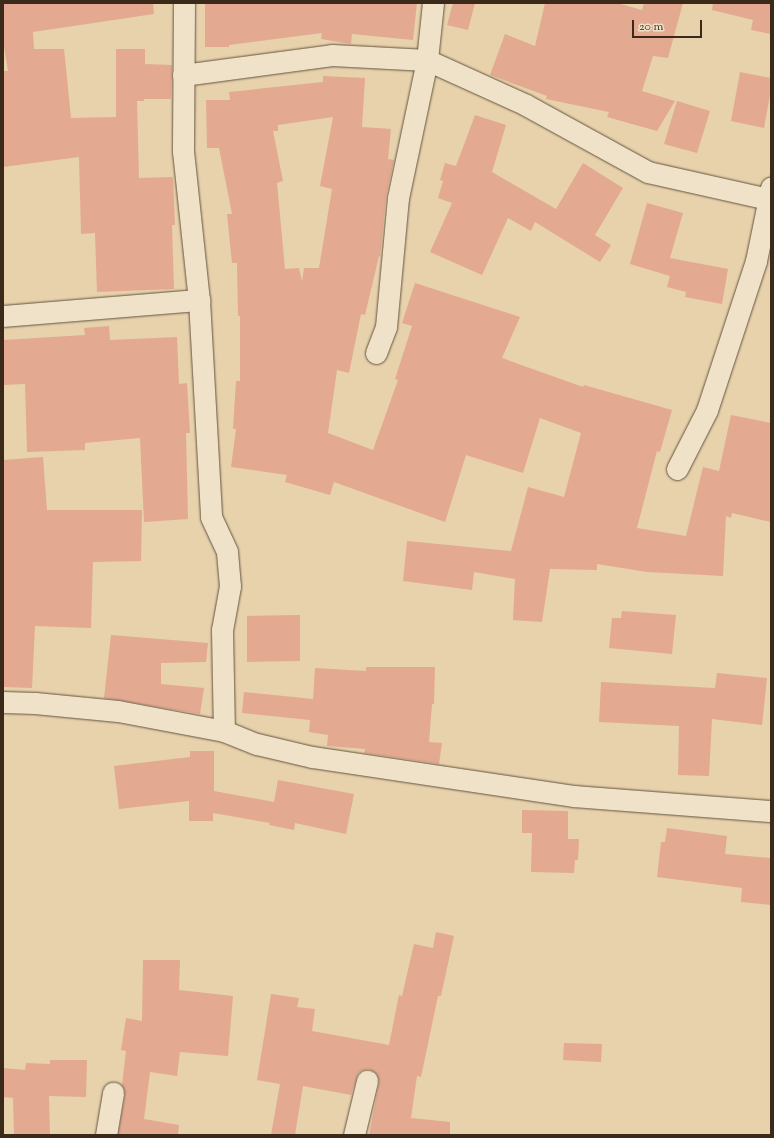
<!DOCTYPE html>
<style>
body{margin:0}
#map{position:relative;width:774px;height:1138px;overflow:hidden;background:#e7d2ac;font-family:"Sorts Mill Goudy",serif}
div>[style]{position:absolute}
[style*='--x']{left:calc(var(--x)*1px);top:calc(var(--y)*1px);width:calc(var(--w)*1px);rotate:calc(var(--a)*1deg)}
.building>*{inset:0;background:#e3a991}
.roads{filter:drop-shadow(0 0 1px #66543e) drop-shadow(0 0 1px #66543e)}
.street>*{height:21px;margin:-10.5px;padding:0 10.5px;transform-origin:10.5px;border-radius:10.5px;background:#efe2c9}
span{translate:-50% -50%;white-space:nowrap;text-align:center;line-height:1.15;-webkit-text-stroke:3px #efe2c9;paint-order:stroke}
.frame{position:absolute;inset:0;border:4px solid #3b2a1a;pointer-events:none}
.scale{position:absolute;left:632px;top:20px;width:70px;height:18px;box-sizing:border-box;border:2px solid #3b2a1a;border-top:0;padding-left:5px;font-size:12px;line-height:14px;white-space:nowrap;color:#3b2a1a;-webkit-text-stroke:3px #efe2c9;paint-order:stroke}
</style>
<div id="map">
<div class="building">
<i style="clip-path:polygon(3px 3px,153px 3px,154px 14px,33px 32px,34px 49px,64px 49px,71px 118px,116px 117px,116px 49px,145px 49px,145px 64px,172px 65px,171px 99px,144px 99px,144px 101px,137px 101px,139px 178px,173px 177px,175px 225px,172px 225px,174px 289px,97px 292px,95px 233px,81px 234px,79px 157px,3px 167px,3px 71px,8px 71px,3px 40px)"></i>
<i style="clip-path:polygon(205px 3px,417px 3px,413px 40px,352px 34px,351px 44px,321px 39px,322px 33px,229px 45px,229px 47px,205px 47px)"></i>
<i style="clip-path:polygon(453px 3px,475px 3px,468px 30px,447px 25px)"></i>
<i style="clip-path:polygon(545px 3px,617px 3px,642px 10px,644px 3px,683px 3px,668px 58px,653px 56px,642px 91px,675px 101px,657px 131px,607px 117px,609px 112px,546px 99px,547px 96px,490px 75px,505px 34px,535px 46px)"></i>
<i style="clip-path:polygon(713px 3px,771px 3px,771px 34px,751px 30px,753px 20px,712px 10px)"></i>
<i style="clip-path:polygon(740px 72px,771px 78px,771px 90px,764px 128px,731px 121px)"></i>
<i style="clip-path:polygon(evenodd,323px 76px,365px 78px,362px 127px,391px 129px,388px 159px,394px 160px,386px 197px,380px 257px,379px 256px,365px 315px,361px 314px,349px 373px,337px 370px,328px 433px,373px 450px,398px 380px,395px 379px,412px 326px,402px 323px,415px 283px,520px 317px,502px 358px,583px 387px,584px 385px,672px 410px,660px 452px,657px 451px,637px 528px,686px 536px,703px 467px,719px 471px,731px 415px,771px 423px,771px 522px,732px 513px,731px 518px,726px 516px,723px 576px,647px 572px,597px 564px,597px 570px,550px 569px,542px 622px,513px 620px,515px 579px,474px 572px,472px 590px,403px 581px,407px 541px,511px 551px,528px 487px,564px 497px,581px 433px,540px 418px,523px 473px,466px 455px,445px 522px,334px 482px,330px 495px,285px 482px,287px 475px,231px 467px,236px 429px,233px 429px,236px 381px,240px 381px,240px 316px,238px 316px,237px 263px,232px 263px,227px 214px,232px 214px,219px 148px,207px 148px,206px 100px,230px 100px,229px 92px,323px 82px,323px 76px,333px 117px,320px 186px,332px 189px,319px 268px,304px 268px,302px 281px,299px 268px,285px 269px,277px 183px,283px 181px,273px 131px,278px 131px,278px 125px,333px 117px)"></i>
<i style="clip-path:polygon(677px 101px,710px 111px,697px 153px,664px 144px)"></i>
<i style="clip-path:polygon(475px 115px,506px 125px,492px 172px,556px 209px,583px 163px,623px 188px,595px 235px,611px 245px,600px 262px,535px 222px,531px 231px,508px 218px,482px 275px,430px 252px,452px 203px,438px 198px,443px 181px,440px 180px,445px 163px,456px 166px)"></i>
<i style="clip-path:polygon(647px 203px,683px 213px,670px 258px,728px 269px,722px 304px,685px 297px,686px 292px,667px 287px,670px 276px,630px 264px)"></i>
<i style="clip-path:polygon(109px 326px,110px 340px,177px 337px,179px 384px,187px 383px,190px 433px,186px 433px,188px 519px,144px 522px,140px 438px,85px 443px,85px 450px,27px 452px,25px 384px,3px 385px,3px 340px,85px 335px,84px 328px)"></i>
<i style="clip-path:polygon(43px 457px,47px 510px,142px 510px,141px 561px,93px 562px,91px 628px,35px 626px,32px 688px,3px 687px,3px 460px)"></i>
<i style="clip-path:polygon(622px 611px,676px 615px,672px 654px,609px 648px,612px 618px,621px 618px)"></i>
<i style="clip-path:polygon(300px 615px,300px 661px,247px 662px,247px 616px)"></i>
<i style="clip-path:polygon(111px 635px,208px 643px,206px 662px,161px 663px,161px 684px,204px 688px,200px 714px,104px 698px)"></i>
<i style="clip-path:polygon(366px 667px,435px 667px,434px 704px,432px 704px,429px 742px,442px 743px,439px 764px,364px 753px,365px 749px,327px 746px,328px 735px,309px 732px,310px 720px,242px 713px,244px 692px,313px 699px,315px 668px,366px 671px)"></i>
<i style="clip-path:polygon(717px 673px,767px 678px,762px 725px,712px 719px,709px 776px,678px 775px,679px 726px,599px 722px,601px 682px,715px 688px)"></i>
<i style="clip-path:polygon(190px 751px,214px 751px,214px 791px,274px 802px,278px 780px,354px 794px,346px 834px,295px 823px,294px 830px,269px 825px,270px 823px,213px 813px,213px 821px,189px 821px,189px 801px,119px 809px,114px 766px,190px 757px)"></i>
<i style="clip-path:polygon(522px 810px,568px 811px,568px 839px,579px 839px,578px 860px,575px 860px,574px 873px,531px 872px,532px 833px,522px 833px)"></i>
<i style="clip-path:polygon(667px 828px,727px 836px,725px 854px,771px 858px,771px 905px,741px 902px,742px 888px,657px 877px,661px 842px,665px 842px)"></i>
<i style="clip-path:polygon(436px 932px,454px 936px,441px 996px,438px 996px,421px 1077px,417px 1076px,411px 1118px,450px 1122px,450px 1135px,369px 1135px,379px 1083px,378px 1077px,376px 1073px,369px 1069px,363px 1070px,358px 1073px,351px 1095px,303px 1086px,295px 1135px,271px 1135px,280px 1084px,257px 1080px,271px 994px,299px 998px,297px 1007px,315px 1009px,312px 1031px,389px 1045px,399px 995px,402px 996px,414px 944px,433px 948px)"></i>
<i style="clip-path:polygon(143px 960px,180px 960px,179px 990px,233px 996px,228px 1056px,180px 1052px,177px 1076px,150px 1072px,144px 1119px,179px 1125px,178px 1135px,118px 1135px,125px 1095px,122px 1085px,126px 1051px,121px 1050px,126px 1018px,142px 1021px)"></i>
<i style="clip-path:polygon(564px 1043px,602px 1044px,601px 1062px,563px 1060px)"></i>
<i style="clip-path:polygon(50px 1060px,87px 1060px,86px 1097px,49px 1096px,50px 1135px,14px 1135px,13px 1098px,3px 1097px,3px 1068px,25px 1070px,26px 1063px,50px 1064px)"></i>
</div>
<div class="roads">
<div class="street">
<i style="--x:184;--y:3;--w:148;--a:90.4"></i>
<i style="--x:183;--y:151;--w:150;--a:83.9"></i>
<i style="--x:199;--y:300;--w:217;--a:86.8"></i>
<i style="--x:211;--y:517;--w:38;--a:65"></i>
<i style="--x:227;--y:552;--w:34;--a:85"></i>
<i style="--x:230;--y:586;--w:45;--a:100.3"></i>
<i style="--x:222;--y:630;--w:101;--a:88.9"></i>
<i style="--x:183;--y:75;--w:150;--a:-7.6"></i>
<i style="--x:332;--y:55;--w:95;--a:3"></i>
<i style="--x:427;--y:60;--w:109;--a:24.4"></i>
<i style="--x:526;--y:105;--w:139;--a:28.8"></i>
<i style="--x:648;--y:172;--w:123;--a:12.7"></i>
<i style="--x:3;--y:316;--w:197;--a:-4.7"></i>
<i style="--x:376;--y:353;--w:28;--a:-69"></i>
<i style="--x:386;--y:327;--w:130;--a:-84.7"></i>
<i style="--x:398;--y:198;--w:141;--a:-78.1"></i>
<i style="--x:427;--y:60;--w:57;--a:-84"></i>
<i style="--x:677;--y:469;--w:66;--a:-63"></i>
<i style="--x:707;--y:410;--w:157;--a:-71.8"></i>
<i style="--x:756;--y:261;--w:75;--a:-78.4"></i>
<i style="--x:3;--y:702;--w:32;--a:2"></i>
<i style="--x:35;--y:703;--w:83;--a:5.5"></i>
<i style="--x:118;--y:711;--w:108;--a:10.7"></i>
<i style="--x:224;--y:731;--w:35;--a:22"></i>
<i style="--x:257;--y:744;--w:57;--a:13.3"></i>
<i style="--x:312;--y:757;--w:265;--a:8.5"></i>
<i style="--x:574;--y:796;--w:198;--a:4.4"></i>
<i style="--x:106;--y:1135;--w:43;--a:-80.5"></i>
<i style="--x:354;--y:1135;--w:56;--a:-76.5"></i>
</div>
</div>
<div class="frame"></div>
<div class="scale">20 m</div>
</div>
